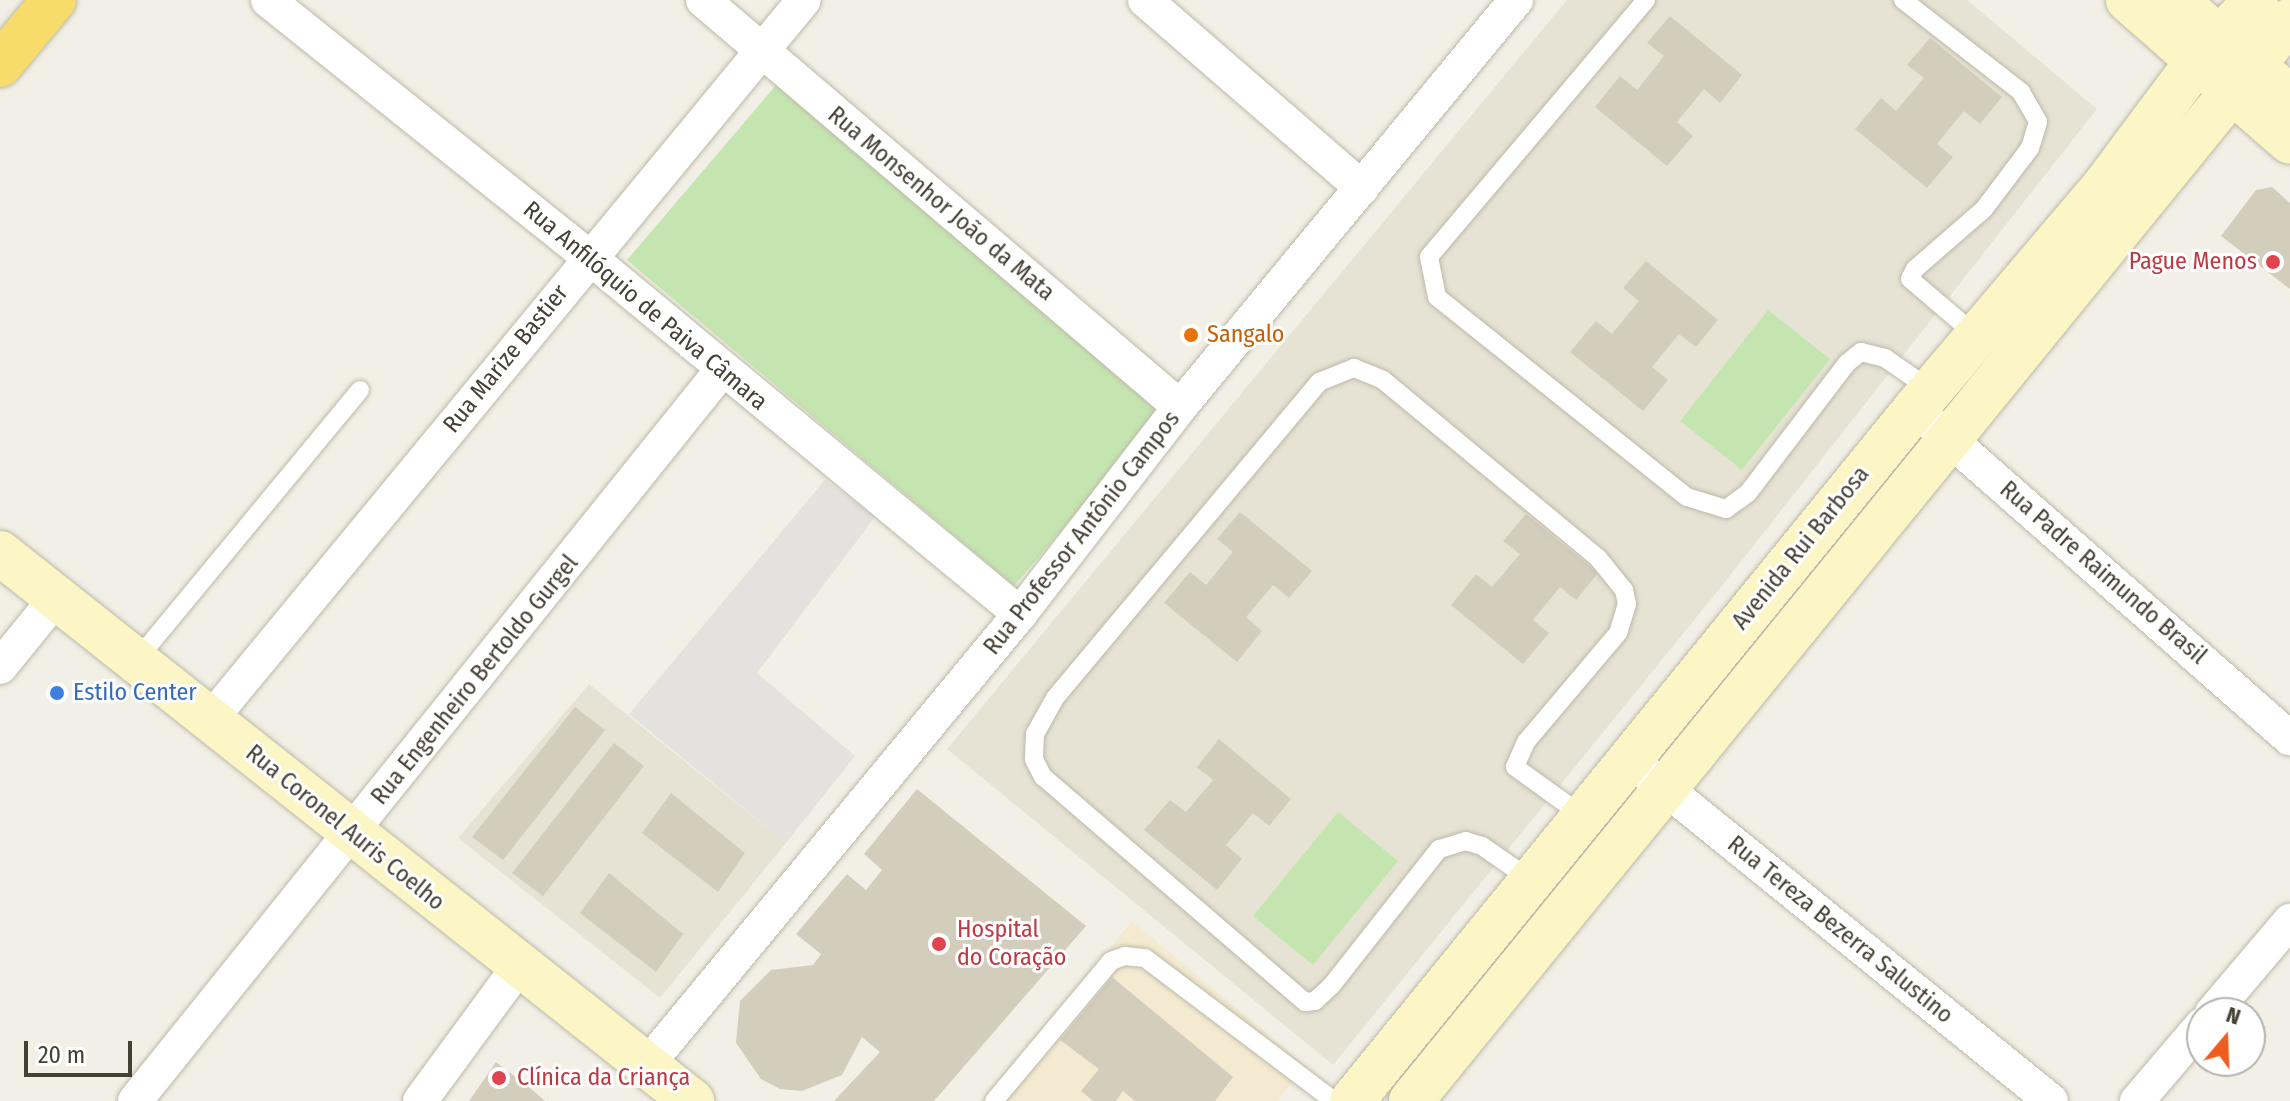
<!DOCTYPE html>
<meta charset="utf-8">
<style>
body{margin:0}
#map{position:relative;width:2290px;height:1101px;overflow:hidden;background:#f2f0e6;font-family:"Fira Sans Condensed",sans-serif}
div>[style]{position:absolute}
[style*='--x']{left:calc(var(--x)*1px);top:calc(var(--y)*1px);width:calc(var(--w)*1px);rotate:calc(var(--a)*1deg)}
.residential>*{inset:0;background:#e6e3d4}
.commercial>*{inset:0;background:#f3ead1}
.green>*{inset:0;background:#c5e5b0}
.parking>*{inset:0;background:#e3e2de}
.building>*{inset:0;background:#d3cdbc}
.roads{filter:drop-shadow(0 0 2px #bdb9a9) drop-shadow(0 0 2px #bdb9a9)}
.lane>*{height:18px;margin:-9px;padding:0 9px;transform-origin:9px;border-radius:9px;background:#fff}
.street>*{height:34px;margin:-17px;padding:0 17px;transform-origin:17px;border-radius:17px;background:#fff}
.secondary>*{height:44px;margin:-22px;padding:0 22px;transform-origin:22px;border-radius:22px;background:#fcf6c6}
.highway>*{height:44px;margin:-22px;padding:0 22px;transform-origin:22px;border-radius:22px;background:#f7dc6b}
.dots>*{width:22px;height:22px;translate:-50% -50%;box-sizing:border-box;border:4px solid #fff;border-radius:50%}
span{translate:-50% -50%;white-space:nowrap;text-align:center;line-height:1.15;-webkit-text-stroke:6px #fff;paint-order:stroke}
.street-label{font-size:24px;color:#444035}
.health-label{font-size:24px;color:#be3a42}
.right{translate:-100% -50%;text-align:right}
.left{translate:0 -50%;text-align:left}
.food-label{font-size:24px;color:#c56008}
.shop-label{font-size:24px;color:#366cbe}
.north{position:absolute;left:2186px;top:997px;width:80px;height:80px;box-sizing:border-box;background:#fff;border:2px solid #b4b3ae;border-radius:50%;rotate:19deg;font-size:22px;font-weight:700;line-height:32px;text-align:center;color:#444035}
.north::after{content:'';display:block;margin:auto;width:28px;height:36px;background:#f05b1f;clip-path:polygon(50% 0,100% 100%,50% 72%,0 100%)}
.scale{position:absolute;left:24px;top:1041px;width:108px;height:36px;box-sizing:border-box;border:4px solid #444035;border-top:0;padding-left:10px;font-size:24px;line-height:28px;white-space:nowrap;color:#444035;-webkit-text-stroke:6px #fff;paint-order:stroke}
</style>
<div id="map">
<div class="residential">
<i style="clip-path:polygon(1567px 0,1967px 0,2097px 109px,1721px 587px,1333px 1065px,947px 749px)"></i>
<i style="clip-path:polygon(589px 684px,786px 843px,660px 998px,458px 838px)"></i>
</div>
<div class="commercial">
<i style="clip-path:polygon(1132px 921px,1306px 1066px,1277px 1101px,981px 1101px)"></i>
</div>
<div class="green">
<i style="clip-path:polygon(777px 84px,1164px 411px,1014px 586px,627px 260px)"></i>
<i style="clip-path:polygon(1768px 310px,1830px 359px,1742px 470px,1680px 421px)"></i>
<i style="clip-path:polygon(1338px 812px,1398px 861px,1313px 965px,1253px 916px)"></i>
</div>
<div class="parking">
<i style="clip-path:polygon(825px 480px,875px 517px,757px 673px,855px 756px,786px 843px,629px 714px)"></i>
</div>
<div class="building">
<i style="clip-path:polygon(1670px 16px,1742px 75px,1720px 103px,1704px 89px,1677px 122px,1693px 136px,1667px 166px,1595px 107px,1620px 76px,1637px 90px,1664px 56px,1647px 43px)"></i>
<i style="clip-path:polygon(1930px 38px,2002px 97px,1980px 124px,1964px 111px,1937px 144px,1953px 157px,1927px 188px,1855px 129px,1881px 98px,1896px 111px,1924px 78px,1907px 65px)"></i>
<i style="clip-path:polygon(2272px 187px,2290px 203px,2290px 289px,2221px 236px,2256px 190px)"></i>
<i style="clip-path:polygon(1646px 261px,1718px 320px,1696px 347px,1679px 334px,1652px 367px,1668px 380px,1643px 411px,1570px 352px,1596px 321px,1612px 334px,1639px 301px,1623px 288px)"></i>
<i style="clip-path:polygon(1240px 512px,1312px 571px,1289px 598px,1273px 585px,1246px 617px,1262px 631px,1237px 662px,1164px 603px,1190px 572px,1206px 585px,1233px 552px,1217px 539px)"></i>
<i style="clip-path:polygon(1526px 514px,1598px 573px,1576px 600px,1560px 587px,1533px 620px,1549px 633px,1523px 664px,1451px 605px,1476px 574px,1492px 587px,1520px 554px,1503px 541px)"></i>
<i style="clip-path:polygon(575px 707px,605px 730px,503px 860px,472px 837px)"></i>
<i style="clip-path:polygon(1219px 739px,1291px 799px,1269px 826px,1253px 813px,1226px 845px,1242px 859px,1217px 890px,1144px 830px,1170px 800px,1186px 812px,1213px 780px,1197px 767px)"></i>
<i style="clip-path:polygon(614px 743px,644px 766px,543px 896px,512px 873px)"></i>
<i style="clip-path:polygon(917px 789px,1086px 926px,934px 1101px,834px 1101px,880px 1052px,862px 1037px,842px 1075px,802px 1091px,780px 1089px,761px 1079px,736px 1043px,740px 1001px,771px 970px,813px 965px,821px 954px,796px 934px,847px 874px,866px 890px,882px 870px,864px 854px)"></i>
<i style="clip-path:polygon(671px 793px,745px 853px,718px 892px,642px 833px)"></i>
<i style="clip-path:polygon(609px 873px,683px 934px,656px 972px,580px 913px)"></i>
<i style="clip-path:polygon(1112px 977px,1233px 1077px,1215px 1101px,1135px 1101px,1123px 1091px,1116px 1101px,1093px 1101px,1081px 1091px,1099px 1069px,1060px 1040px)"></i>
<i style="clip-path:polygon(496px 1062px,536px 1093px,545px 1101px,469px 1101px)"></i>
</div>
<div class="roads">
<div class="lane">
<i style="--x:1646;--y:0;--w:336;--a:130.2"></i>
<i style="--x:1429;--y:257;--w:41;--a:78.7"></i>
<i style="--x:1437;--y:297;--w:320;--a:38.7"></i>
<i style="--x:1687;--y:497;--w:41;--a:17.1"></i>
<i style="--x:1726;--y:509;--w:27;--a:-36"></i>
<i style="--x:1748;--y:493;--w:163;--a:-52.7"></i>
<i style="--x:1847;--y:363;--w:18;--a:-38"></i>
<i style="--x:1861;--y:352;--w:25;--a:14"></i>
<i style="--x:1885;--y:358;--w:56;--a:34.8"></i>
<i style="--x:1903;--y:0;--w:150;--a:37.9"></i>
<i style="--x:2021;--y:92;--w:34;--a:60"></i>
<i style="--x:2038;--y:122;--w:27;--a:107"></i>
<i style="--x:2030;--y:148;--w:76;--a:127"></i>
<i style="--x:1984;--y:209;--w:91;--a:139"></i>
<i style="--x:1915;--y:269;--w:11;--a:117"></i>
<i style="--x:1910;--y:279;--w:88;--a:40.4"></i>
<i style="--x:135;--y:662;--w:353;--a:-50.4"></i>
<i style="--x:1531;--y:880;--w:60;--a:-145.2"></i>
<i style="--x:1482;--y:846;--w:17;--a:-163"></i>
<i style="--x:1466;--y:841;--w:28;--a:163"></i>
<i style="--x:1439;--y:849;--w:174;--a:128.2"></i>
<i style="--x:1331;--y:986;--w:22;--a:137"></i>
<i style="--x:1315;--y:1001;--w:10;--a:174"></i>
<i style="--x:1305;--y:1002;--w:345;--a:-139.3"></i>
<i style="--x:1043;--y:777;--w:20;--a:-117"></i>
<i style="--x:1034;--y:759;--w:25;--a:-88"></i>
<i style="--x:1035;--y:734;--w:41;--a:-60.9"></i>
<i style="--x:1055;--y:698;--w:412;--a:-50.1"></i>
<i style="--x:1319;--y:382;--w:38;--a:-22"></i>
<i style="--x:1354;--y:368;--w:31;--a:22"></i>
<i style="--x:1383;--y:380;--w:279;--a:39.6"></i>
<i style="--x:1598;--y:558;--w:41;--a:50.9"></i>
<i style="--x:1624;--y:590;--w:14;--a:78"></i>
<i style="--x:1627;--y:604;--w:30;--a:107"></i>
<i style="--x:1618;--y:633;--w:143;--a:130.2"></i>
<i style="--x:1526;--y:742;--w:27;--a:114"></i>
<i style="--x:1515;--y:767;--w:84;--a:35.8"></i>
<i style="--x:994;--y:1101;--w:182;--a:-50.1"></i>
<i style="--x:1111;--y:961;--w:15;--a:-20"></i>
<i style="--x:1125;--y:956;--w:20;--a:6"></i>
<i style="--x:1145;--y:958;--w:237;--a:37.1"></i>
</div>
<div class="street">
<i style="--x:268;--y:0;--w:411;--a:38.7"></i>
<i style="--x:589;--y:257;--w:560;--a:39.64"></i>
<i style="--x:703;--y:0;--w:627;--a:40.47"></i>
<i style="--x:1145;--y:0;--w:287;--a:40.9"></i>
<i style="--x:1915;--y:409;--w:499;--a:41.3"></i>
<i style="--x:0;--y:667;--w:89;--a:-50.9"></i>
<i style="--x:210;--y:720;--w:933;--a:-50.48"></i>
<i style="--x:1629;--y:759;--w:543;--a:39.02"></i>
<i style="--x:2212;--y:1013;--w:121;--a:-49.7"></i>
<i style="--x:647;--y:1065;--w:585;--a:-50.41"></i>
<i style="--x:1020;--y:614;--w:262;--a:-52.3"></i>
<i style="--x:1180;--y:407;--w:528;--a:-50.46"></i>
<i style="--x:135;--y:1101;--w:938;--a:-51.24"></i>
<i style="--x:420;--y:1101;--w:167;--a:-53.7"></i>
<i style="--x:2137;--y:1101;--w:100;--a:-49.5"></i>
</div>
<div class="secondary">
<i style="--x:2128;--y:0;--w:215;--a:41.2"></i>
<i style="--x:2175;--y:0;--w:150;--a:40.1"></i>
<i style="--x:0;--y:553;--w:883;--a:38.38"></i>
<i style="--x:1352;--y:1101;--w:892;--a:-50.87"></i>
<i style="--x:1915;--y:409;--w:294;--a:-49.7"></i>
<i style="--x:2105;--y:185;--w:152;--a:-53.3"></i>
<i style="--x:2196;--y:63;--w:87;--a:-46.4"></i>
<i style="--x:1411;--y:1101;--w:1393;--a:-50.88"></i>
</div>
<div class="highway">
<i style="--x:0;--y:65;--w:85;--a:-50.3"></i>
</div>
</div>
<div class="dots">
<i style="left:2273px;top:262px;background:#e0444e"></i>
<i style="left:1191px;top:335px;background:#e8710a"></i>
<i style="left:57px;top:693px;background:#3f7fe0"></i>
<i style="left:939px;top:944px;background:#e0444e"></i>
<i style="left:499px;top:1078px;background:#e0444e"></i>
</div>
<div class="street-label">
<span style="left:941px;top:204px;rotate:40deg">Rua Monsenhor João da Mata</span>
<span style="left:645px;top:306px;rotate:40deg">Rua Anfilóquio de Paiva Câmara</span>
<span style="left:506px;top:359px;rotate:-51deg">Rua Marize Bastier</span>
<span style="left:1082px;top:533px;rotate:-52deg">Rua Professor Antônio Campos</span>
<span style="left:1801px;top:548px;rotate:-51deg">Avenida Rui Barbosa</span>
<span style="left:2103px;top:573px;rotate:41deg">Rua Padre Raimundo Brasil</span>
<span style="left:475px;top:680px;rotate:-51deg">Rua Engenheiro Bertoldo Gurgel</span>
<span style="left:345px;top:828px;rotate:39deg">Rua Coronel Auris Coelho</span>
<span style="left:1840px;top:930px;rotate:39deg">Rua Tereza Bezerra Salustino</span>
</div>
<div class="health-label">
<span class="right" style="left:2257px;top:262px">Pague Menos</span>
<span class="left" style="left:957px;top:944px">Hospital<br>do Coração</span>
<span class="left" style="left:517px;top:1078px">Clínica da Criança</span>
</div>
<div class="food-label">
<span class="left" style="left:1207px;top:335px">Sangalo</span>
</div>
<div class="shop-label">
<span class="left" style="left:73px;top:693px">Estilo Center</span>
</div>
<div class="north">N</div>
<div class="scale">20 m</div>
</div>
